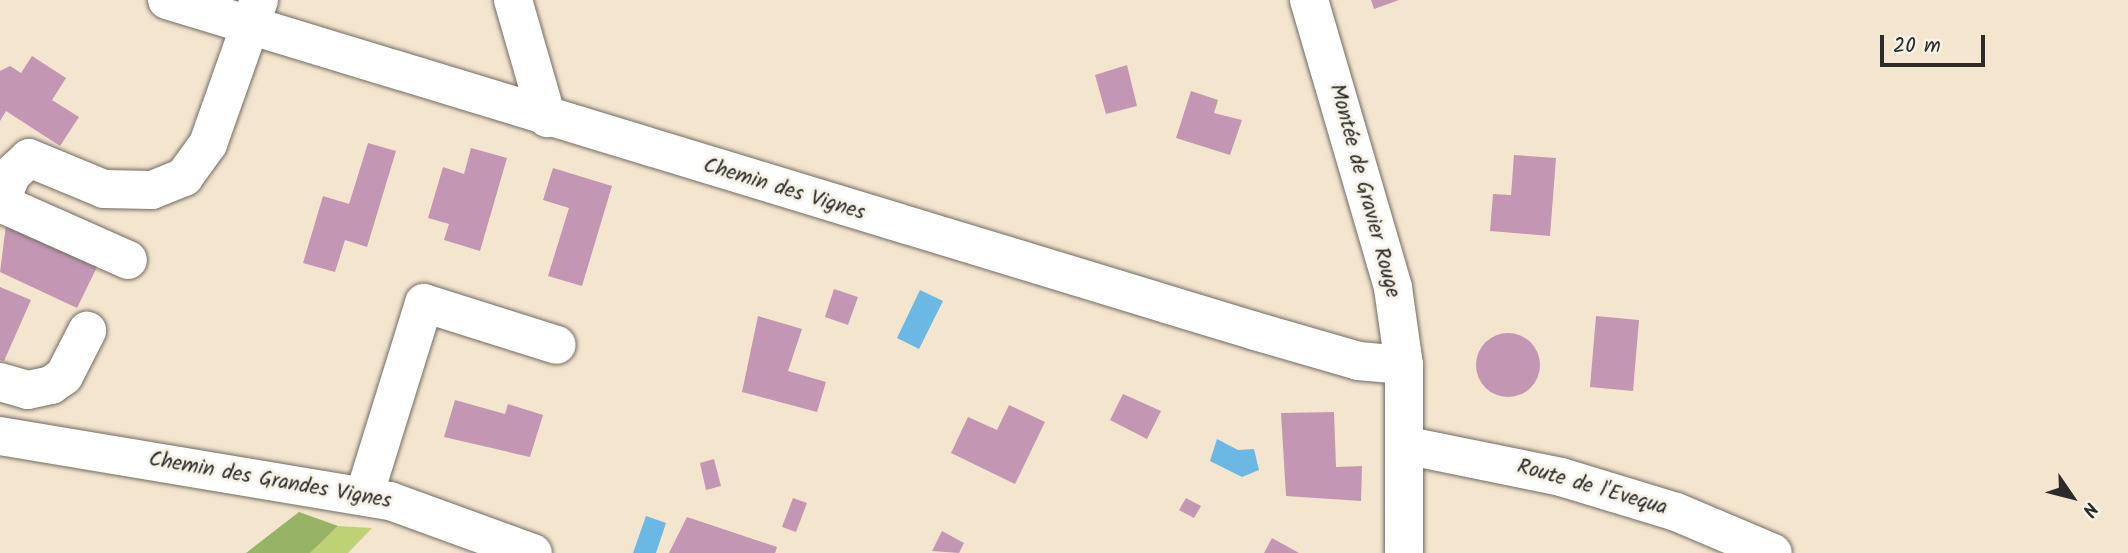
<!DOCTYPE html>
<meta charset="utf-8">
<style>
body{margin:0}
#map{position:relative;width:2128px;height:553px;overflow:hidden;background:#f4e5ce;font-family:Kalam,sans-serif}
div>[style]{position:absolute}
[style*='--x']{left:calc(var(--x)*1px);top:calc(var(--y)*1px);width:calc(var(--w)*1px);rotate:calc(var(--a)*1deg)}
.green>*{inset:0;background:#bfd175}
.forest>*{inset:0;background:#97b366}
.water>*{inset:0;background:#6cb8e5}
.building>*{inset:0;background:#c397b3}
.round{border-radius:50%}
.roads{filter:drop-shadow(0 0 2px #716c64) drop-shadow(0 0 2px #716c64)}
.minor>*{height:38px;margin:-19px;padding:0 19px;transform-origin:19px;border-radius:19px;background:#fff}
span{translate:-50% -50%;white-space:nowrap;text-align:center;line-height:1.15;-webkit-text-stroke:6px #f7f3e8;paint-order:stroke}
.street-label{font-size:21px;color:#2b2b2b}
.north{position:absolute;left:2037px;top:462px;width:70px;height:70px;-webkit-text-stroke:5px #f7f3e8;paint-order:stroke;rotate:125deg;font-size:19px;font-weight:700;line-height:28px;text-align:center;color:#2b2b2b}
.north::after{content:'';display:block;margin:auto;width:24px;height:32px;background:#2b2b2b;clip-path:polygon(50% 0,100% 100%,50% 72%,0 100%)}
.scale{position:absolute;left:1880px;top:35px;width:105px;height:32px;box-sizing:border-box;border:4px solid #2b2b2b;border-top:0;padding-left:9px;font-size:21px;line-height:24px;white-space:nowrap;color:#2b2b2b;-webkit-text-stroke:5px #f7f3e8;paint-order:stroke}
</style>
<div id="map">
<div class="green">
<i style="clip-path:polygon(338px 526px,372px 528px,348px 553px,310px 553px)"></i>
</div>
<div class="forest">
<i style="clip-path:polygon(299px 512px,338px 526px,310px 553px,246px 553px)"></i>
</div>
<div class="water">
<i style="clip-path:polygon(920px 290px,943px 301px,919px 349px,897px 338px)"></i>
<i style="clip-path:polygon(1217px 439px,1238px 450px,1254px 449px,1259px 470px,1242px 477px,1210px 461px)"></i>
<i style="clip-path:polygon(646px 516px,666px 523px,656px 553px,633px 553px)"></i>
</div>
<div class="building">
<i style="clip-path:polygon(1371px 0,1399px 0,1374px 9px)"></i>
<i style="clip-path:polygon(32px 56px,66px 78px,52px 100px,79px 117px,60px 146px,6px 111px,0 121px,0 71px,10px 66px,21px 73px)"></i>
<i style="clip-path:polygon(1127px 65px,1137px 106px,1106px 114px,1095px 75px)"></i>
<i style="clip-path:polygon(1191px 91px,1218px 100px,1214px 113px,1242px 120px,1230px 155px,1176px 138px)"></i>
<i style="clip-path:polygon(368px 143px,396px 151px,367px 247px,345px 240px,335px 272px,303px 263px,323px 196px,349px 204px)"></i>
<i style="clip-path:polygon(471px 148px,507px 158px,480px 251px,444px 240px,449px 224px,428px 218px,443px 167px,464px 174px)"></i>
<i style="clip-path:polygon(1514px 155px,1556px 158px,1550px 236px,1490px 231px,1493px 194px,1511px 195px)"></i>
<i style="clip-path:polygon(553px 168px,612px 186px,582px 286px,548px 276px,569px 208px,543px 200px)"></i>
<i style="clip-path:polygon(6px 225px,97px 267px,77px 308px,0 272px)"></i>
<i style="clip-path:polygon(0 287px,31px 300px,4px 361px,0 360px)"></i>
<i style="clip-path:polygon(834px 289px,858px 297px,848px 325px,825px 317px)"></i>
<i style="clip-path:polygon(758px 316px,802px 329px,788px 371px,826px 382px,817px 412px,742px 392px)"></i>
<i style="clip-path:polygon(1596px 316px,1639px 320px,1633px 391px,1590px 387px)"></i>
<i class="round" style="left:1476px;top:333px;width:64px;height:64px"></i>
<i style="clip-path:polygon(1123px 394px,1161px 411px,1147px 439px,1110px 420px)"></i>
<i style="clip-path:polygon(455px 400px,505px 414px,508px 404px,543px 415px,530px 457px,444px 437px)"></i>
<i style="clip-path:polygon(1009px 405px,1045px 422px,1015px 484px,951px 453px,968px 417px,997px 430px)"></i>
<i style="clip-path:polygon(1334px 412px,1336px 467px,1362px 466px,1361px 501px,1286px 496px,1281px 413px)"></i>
<i style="clip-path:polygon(714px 459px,721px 486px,706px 490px,700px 463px)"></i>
<i style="clip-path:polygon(793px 498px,807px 503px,796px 532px,782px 527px)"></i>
<i style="clip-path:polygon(1186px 498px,1201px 506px,1194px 518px,1179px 510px)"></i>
<i style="clip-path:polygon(687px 517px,777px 547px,775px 553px,669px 553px)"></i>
<i style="clip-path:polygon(942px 531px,964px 543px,959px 553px,932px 551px)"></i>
<i style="clip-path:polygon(1272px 538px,1299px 553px,1264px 553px)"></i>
</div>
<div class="roads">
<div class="minor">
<i style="--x:167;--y:0;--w:1137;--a:16.92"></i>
<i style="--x:1255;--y:331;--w:107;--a:16.2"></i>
<i style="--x:1358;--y:361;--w:46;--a:5"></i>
<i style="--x:513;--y:0;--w:123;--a:73.9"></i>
<i style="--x:1309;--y:0;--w:300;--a:73.7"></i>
<i style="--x:1393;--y:288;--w:78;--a:81.9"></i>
<i style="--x:1404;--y:365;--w:188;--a:90"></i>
<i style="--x:0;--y:202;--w:30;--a:-67"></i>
<i style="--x:12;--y:174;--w:23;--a:-43"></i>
<i style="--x:29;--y:158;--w:81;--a:22.5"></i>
<i style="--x:104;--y:189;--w:48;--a:1.2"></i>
<i style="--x:152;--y:190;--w:35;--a:-22"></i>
<i style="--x:184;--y:177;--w:41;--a:-54"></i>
<i style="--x:208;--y:144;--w:153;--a:-70.5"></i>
<i style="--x:0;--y:203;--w:140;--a:24"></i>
<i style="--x:0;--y:382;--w:29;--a:16"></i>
<i style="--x:28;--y:390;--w:24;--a:-12"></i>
<i style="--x:51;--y:385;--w:16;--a:-35"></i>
<i style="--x:64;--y:376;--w:51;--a:-62.9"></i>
<i style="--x:0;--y:436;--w:395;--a:9.5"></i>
<i style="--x:390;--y:501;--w:152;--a:20"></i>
<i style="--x:1404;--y:445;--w:160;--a:11.5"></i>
<i style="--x:1561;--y:477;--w:120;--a:16.9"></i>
<i style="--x:1676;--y:512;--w:105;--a:22.9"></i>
<i style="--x:364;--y:496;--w:202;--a:-72.7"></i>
<i style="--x:424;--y:303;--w:139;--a:17.5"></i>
</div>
</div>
<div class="street-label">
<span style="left:784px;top:190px;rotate:17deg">Chemin des Vignes</span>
<span style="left:1364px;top:191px;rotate:75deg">Montée de Gravier Rouge</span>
<span style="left:270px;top:481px;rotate:10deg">Chemin des Grandes Vignes</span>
<span style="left:1592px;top:488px;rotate:16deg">Route de l'Evequa</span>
</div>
<div class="north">N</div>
<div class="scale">20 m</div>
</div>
